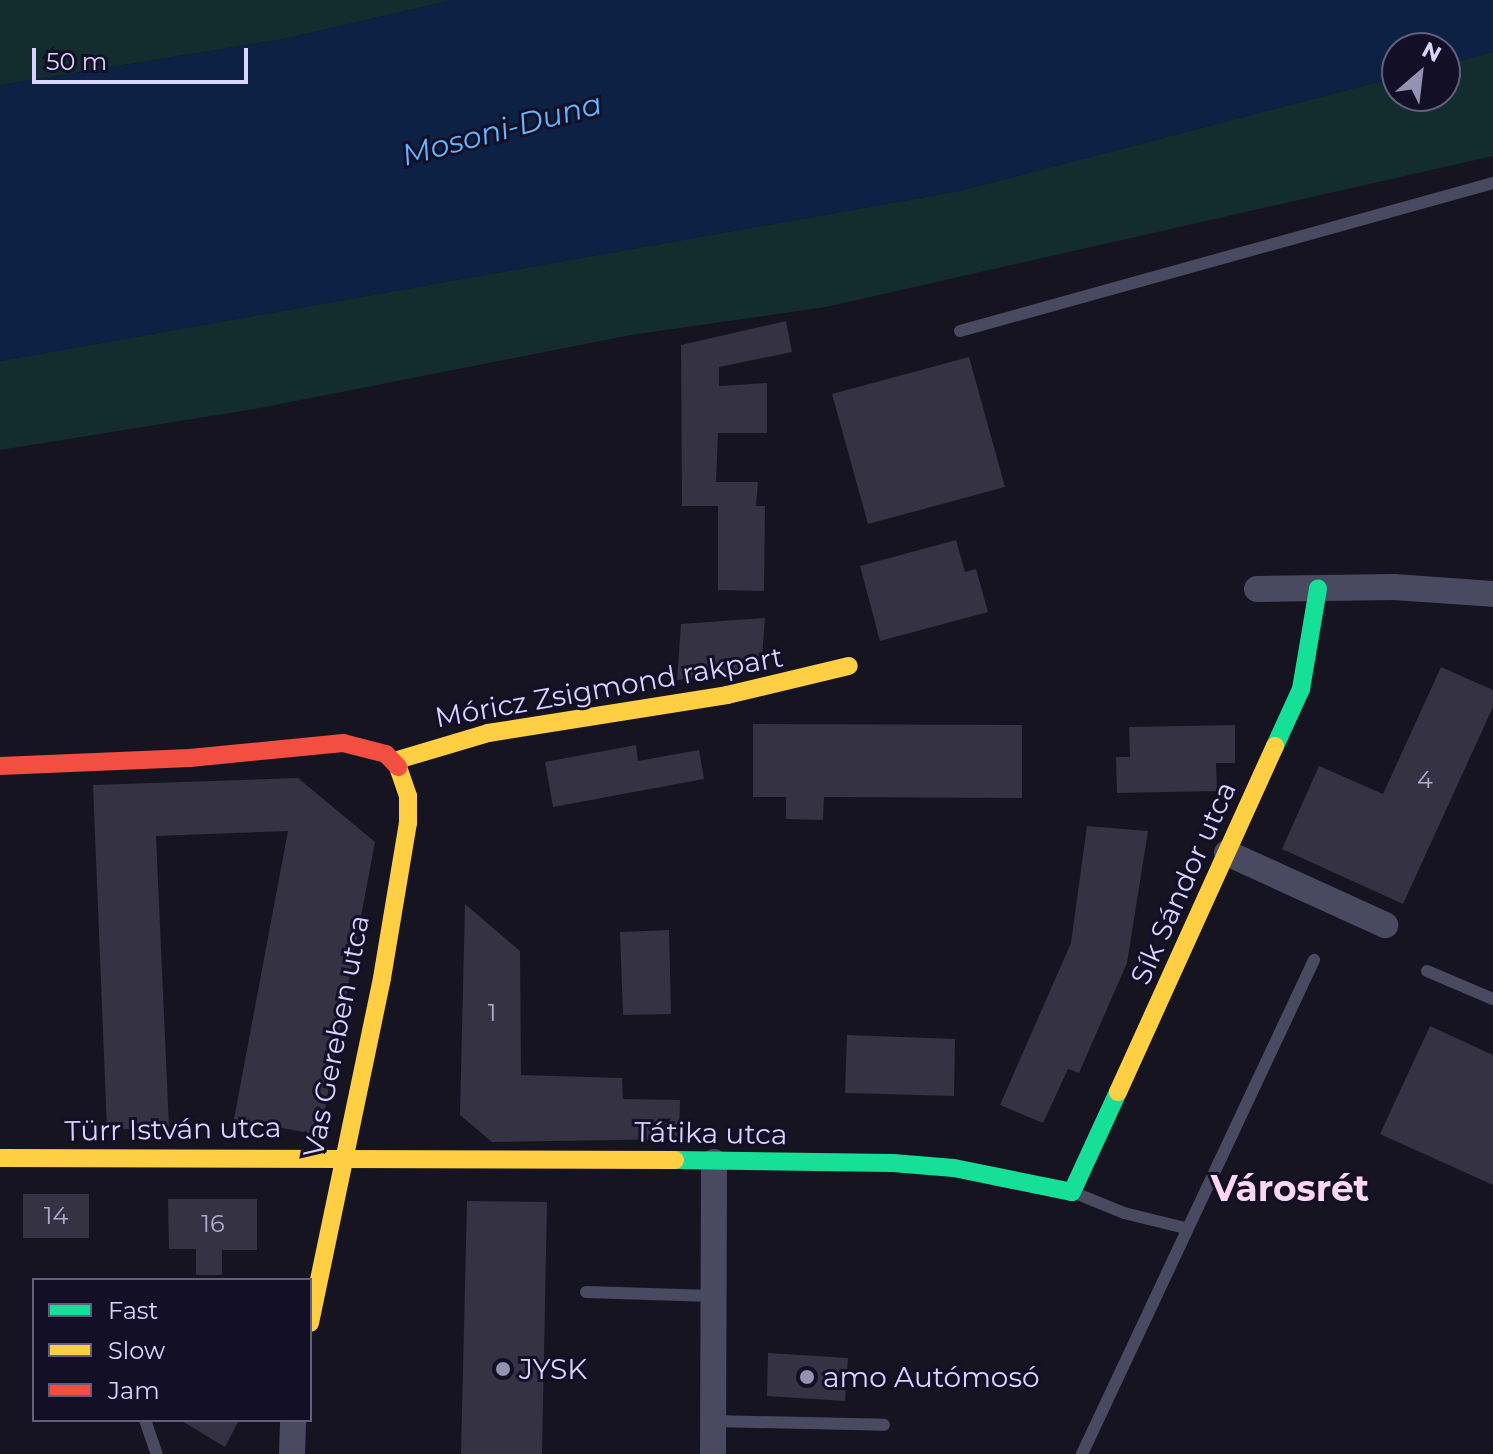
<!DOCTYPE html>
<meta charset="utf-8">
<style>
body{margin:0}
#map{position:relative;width:1493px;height:1454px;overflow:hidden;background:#161421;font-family:Montserrat,sans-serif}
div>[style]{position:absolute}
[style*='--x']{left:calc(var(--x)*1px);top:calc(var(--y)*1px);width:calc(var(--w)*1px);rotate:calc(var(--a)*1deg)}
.green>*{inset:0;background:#132c2d}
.water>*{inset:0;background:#0d2144}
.building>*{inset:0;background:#343243}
.lane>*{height:12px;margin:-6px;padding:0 6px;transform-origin:6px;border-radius:6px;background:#4a4962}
.street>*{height:26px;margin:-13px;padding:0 13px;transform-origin:13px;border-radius:13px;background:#4a4962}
.fast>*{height:18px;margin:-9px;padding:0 9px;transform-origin:9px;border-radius:9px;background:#16e098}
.slow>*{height:18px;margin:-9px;padding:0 9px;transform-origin:9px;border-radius:9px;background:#ffcf43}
.jam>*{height:18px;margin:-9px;padding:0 9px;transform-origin:9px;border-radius:9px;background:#f24e42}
.dots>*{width:22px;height:22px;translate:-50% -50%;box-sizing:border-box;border:4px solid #130f26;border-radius:50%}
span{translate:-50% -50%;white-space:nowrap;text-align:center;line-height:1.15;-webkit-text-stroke:6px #130f26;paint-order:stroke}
.number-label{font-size:24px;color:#b0acd0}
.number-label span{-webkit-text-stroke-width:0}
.street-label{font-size:28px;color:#d9d4ff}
.poi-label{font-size:28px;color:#d9d4ff}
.left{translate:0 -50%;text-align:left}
.water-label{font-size:30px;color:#62b6ff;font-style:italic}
.district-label{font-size:36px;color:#ffd6f0;font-weight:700}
.legend{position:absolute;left:32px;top:1278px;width:280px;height:144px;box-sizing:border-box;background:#130f26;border:2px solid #625e7d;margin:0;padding:10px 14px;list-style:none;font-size:24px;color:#d9d4ff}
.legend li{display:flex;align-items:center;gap:16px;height:40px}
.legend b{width:40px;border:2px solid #625e7d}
.north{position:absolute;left:1381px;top:32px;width:80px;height:80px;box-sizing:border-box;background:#130f26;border:2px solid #625e7d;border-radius:50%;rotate:28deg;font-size:22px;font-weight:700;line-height:32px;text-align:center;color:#d9d4ff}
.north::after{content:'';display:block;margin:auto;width:28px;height:36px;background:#9591b1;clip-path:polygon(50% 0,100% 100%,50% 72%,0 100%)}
.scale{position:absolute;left:32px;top:48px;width:216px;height:36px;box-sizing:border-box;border:4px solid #d9d4ff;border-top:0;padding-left:10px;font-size:24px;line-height:28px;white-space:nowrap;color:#d9d4ff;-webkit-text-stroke:6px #130f26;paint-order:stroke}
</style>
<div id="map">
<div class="green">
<i style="clip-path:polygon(0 0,453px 0,284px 39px,0 85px)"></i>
<i style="clip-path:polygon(1493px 52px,1493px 156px,826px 307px,631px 335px,260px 408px,0 450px,0 361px,959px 191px,1397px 77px,1397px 96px,1445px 96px,1445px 65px)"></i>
</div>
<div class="water">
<i style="clip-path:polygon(453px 0,1493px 0,1493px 52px,1445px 65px,1445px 48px,1397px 48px,1397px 77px,959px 191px,0 361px,0 85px,284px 39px)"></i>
</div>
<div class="building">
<i style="clip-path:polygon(786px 321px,792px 352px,719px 367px,719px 386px,767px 383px,767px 433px,718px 433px,716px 482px,758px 482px,756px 506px,765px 506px,764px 591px,718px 590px,718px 506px,682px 506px,681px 345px)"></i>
<i style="clip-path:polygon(969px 357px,1005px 487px,868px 524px,832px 394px)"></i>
<i style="clip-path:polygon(956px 540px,965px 572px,976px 569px,988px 612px,880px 641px,860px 566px)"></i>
<i style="clip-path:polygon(765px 618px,761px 670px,677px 680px,681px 624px)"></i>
<i style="clip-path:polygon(1441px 667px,1493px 690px,1493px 707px,1403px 904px,1282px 849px,1319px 766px,1383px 794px)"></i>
<i style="clip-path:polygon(753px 724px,1022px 725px,1022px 798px,824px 797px,823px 820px,786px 819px,786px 797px,753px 797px)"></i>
<i style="clip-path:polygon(1235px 725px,1235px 763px,1216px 763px,1217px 791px,1117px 793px,1116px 757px,1130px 757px,1129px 727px)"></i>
<i style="clip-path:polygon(636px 745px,638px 761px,699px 750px,704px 779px,553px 807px,545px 762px)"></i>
<i style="clip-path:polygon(298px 778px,375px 842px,320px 1135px,234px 1119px,288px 831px,156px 836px,169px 1127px,107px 1130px,93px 785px)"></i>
<i style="clip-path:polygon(1087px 826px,1148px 831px,1127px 963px,1079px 1073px,1068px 1069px,1043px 1123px,1000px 1105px,1071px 943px)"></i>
<i style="clip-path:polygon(465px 904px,520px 951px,521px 1075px,622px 1078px,623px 1099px,680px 1100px,679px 1139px,492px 1142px,460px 1115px)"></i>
<i style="clip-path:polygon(669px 930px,671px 1014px,623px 1015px,620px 932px)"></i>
<i style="clip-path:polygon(1430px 1026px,1493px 1055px,1493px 1185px,1380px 1134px)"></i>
<i style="clip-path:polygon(847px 1035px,955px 1039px,954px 1096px,845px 1093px)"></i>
<i style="clip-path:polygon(23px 1194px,89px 1194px,89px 1238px,23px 1238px)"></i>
<i style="clip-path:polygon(168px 1199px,257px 1199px,257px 1250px,222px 1250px,222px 1275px,196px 1275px,196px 1249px,169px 1249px)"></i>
<i style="clip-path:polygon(467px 1201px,547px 1202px,542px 1454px,461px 1454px)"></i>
<i style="clip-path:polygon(768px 1353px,848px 1358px,845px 1401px,767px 1396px)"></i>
<i style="clip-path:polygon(180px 1420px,239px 1420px,225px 1447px)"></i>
</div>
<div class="lane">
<i style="--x:960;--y:331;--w:553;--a:-15.52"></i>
<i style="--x:1427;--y:971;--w:72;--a:23"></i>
<i style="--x:1075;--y:1193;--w:53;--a:22.2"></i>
<i style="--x:1124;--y:1213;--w:63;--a:13.8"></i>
<i style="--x:586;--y:1292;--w:126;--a:1.8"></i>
<i style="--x:145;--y:1420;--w:36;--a:71"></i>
<i style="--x:714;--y:1421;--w:170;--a:1.3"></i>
<i style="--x:1082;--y:1454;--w:546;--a:-64.84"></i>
</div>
<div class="street">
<i style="--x:1257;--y:589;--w:137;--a:-0.8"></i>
<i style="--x:1394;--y:587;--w:99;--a:4"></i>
<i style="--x:1227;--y:853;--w:174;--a:24.5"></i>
<i style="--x:292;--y:1454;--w:34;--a:-88"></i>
<i style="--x:713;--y:1454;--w:292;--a:-89.8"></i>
</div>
<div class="fast">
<i style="--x:1275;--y:746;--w:63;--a:-65.5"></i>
<i style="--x:1301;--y:689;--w:102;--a:-80.4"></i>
<i style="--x:675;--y:1160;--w:218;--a:0.8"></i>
<i style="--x:893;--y:1163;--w:61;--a:4.7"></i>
<i style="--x:954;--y:1168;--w:120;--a:11.5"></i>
<i style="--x:1072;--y:1192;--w:110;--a:-65.3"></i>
</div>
<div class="slow">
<i style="--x:394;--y:761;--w:98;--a:-16.6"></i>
<i style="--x:488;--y:733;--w:242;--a:-9"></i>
<i style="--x:727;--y:695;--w:125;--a:-13.4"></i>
<i style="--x:1118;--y:1092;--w:380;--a:-65.6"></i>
<i style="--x:0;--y:1158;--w:675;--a:0.17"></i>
<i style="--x:310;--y:1323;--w:352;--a:-78.2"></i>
<i style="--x:382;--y:978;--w:157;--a:-80.5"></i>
<i style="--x:408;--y:823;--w:27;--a:-90"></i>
<i style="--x:408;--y:796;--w:31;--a:-109"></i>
</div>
<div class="jam">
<i style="--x:0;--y:766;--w:190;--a:-2.4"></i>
<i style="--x:190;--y:758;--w:154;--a:-5.6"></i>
<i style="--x:343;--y:743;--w:44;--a:14.3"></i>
<i style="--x:386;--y:754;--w:18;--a:47"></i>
</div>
<div class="dots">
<i style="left:503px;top:1369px;background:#9591b1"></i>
<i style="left:807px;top:1377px;background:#9591b1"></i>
</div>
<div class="number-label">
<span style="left:1425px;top:780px">4</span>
<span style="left:492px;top:1013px">1</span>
<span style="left:56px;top:1216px">14</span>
<span style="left:213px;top:1224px">16</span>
</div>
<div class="street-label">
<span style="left:609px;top:687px;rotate:-10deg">Móricz Zsigmond rakpart</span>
<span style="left:1183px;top:883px;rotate:-66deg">Sík Sándor utca</span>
<span style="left:336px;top:1036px;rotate:-79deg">Vas Gereben utca</span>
<span style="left:173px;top:1129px;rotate:-1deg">Türr István utca</span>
<span style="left:711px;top:1133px;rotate:1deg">Tátika utca</span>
</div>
<div class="poi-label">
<span class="left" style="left:519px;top:1369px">JYSK</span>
<span class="left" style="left:823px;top:1377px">amo Autómosó</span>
</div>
<div class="water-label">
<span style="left:502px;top:130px;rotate:-15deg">Mosoni-Duna</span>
</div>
<div class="district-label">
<span style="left:1290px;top:1189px">Városrét</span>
</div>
<ul class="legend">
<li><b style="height:10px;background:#16e098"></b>Fast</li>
<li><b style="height:10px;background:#ffcf43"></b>Slow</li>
<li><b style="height:10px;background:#f24e42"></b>Jam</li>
</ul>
<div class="north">N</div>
<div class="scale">50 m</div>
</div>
